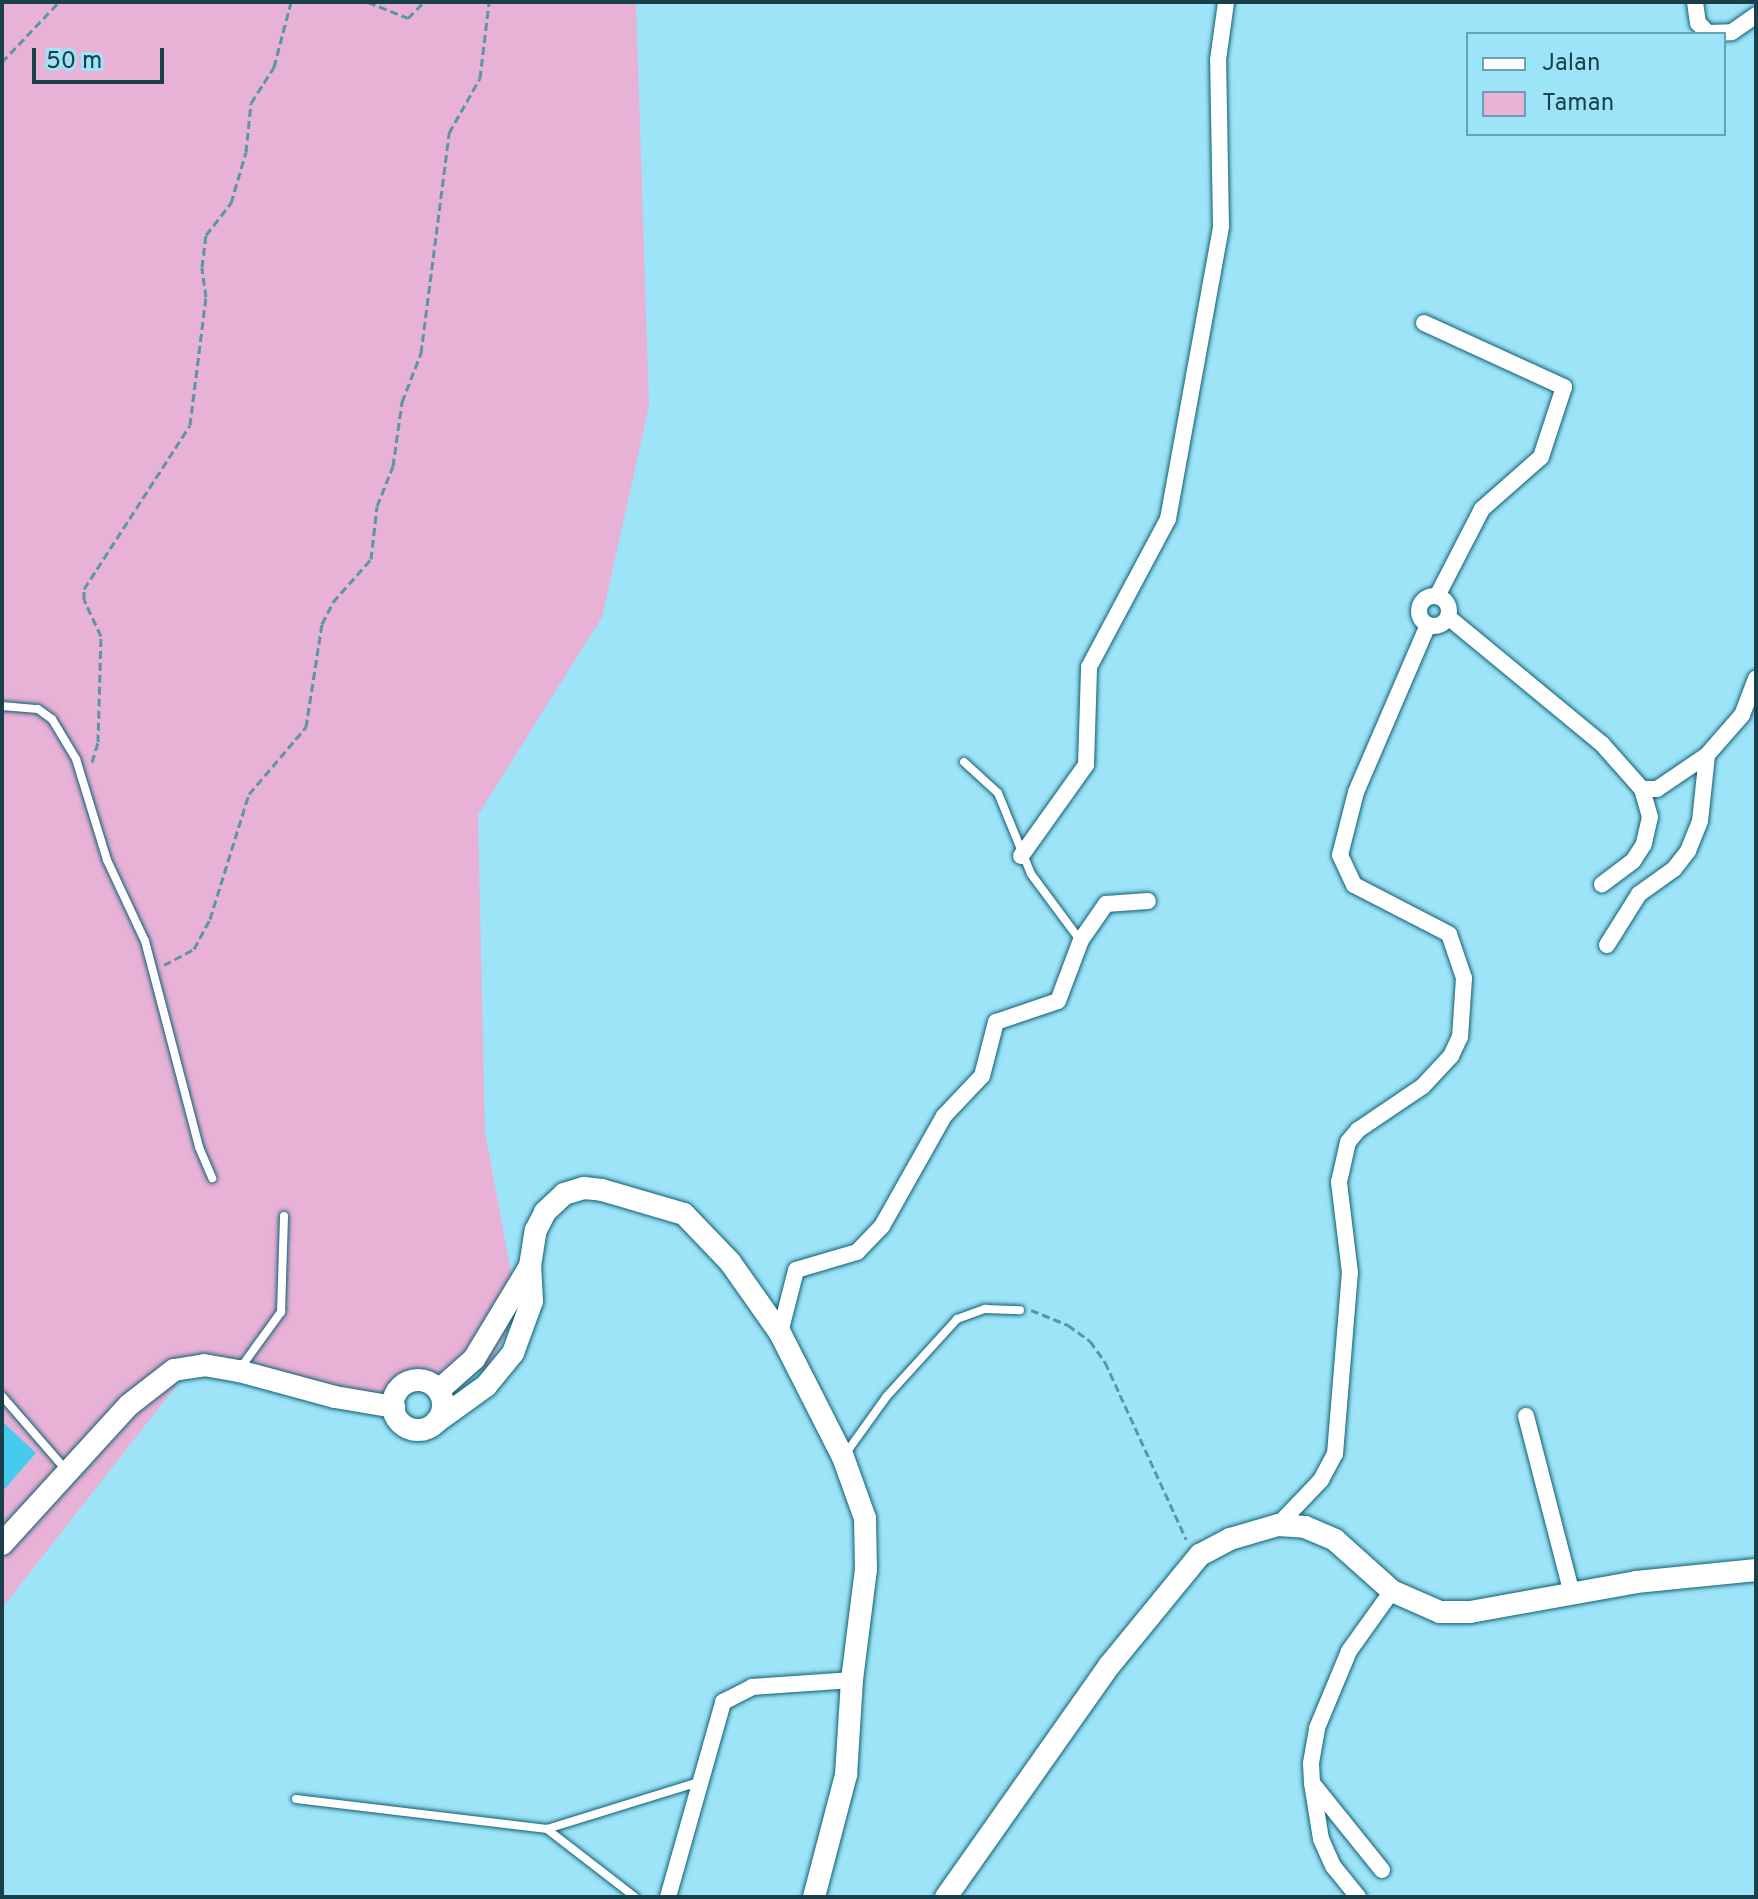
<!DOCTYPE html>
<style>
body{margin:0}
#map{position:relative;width:1758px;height:1899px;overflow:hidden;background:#9de4f9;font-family:Overpass,sans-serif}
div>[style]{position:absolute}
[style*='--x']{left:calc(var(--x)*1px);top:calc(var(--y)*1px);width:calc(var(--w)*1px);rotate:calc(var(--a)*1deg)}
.green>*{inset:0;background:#e8b1d6}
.water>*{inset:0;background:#45cbed}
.path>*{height:3px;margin-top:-1.5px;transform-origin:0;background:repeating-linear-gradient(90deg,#5d95a5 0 8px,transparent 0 12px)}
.roads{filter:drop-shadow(0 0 2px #105f72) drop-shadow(0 0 2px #105f72)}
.service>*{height:8px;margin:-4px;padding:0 4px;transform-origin:4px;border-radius:4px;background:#fff}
.minor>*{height:16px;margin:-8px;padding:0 8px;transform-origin:8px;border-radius:8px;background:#fff}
.minor>.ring{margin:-8px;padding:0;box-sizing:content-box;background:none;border:16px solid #fff;border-radius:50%}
.secondary>*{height:22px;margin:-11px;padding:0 11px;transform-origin:11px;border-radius:11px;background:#fff}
.secondary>.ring{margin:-11px;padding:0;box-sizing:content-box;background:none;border:22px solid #fff;border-radius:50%}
span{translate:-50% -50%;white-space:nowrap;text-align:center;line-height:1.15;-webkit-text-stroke:8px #9de4f9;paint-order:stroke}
.frame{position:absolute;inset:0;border:4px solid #183f4a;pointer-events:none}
.legend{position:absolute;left:1466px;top:32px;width:260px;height:104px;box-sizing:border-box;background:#9de4f9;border:2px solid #68a2b3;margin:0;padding:10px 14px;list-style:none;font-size:24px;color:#183f4a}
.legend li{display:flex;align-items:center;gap:16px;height:40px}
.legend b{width:40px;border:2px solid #68a2b3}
.scale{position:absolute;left:32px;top:48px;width:132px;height:36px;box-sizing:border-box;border:4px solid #183f4a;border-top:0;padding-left:10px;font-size:24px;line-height:28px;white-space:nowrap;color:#183f4a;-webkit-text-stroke:6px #9de4f9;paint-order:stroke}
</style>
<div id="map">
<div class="green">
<i style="clip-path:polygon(2px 2px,636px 2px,649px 406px,602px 617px,478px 815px,485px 1133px,518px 1309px,488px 1368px,383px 1394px,194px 1363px,2px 1608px)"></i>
</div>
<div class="water">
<i style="clip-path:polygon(2px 1421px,36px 1453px,2px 1492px)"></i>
</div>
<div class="path">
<i style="--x:368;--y:2;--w:43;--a:21.8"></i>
<i style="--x:408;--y:18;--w:23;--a:-45"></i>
<i style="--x:2;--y:62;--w:83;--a:-46.5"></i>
<i style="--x:92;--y:762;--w:21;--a:-73"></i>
<i style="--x:98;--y:742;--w:106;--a:-88.4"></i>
<i style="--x:101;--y:636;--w:40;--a:-115"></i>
<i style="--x:84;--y:600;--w:11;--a:-90"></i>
<i style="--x:84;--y:589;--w:195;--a:-57.1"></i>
<i style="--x:190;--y:425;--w:129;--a:-82.9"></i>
<i style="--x:206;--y:297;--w:30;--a:-98"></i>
<i style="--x:202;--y:267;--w:32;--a:-83"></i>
<i style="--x:206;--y:235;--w:41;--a:-52"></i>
<i style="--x:231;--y:203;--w:53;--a:-73.6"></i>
<i style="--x:246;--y:152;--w:49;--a:-84.2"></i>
<i style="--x:251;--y:103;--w:43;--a:-57.4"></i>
<i style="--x:274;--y:67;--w:67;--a:-75.3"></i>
<i style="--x:164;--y:965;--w:34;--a:-28"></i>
<i style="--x:194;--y:949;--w:34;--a:-62"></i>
<i style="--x:210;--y:919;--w:131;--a:-72.7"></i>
<i style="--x:249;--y:794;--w:88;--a:-49.6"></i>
<i style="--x:306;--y:727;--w:104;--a:-81.2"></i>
<i style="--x:322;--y:624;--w:25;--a:-63"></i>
<i style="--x:333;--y:602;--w:57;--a:-48.5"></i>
<i style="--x:371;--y:559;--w:53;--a:-83.5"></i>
<i style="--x:377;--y:506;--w:43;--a:-68.2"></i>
<i style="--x:393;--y:466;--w:65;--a:-82"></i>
<i style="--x:402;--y:402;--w:53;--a:-68.8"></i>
<i style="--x:421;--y:353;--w:222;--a:-82.7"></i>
<i style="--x:449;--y:133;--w:63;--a:-60.6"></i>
<i style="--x:480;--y:78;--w:77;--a:-83.2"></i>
<i style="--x:1031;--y:1310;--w:40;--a:22"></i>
<i style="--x:1068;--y:1325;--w:27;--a:36"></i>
<i style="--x:1090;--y:1341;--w:26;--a:54"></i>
<i style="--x:1105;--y:1362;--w:195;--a:65.4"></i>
</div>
<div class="roads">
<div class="service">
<i style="--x:2;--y:706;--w:36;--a:5"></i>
<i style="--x:38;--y:709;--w:17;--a:36"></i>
<i style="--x:52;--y:719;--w:47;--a:59"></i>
<i style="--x:76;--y:759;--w:106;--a:72.9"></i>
<i style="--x:107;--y:860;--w:89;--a:64.9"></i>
<i style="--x:145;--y:941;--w:213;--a:75.3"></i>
<i style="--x:199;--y:1147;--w:34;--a:67"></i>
<i style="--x:964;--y:762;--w:46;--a:42.4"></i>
<i style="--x:998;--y:793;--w:87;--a:67.8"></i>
<i style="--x:1031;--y:874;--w:82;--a:53.4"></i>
<i style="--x:239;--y:1370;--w:72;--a:-54.1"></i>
<i style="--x:281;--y:1312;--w:96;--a:-88.2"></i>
<i style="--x:2;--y:1396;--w:99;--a:49.1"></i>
<i style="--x:846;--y:1453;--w:70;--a:-54.3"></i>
<i style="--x:887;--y:1396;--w:104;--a:-47.7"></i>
<i style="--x:957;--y:1319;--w:30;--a:-20"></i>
<i style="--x:985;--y:1309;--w:35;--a:2"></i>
<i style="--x:296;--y:1799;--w:253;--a:6.8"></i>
<i style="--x:547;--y:1829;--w:156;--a:-17.2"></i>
<i style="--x:547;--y:1829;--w:111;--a:37.7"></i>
</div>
<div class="minor">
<i style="--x:1695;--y:2;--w:21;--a:82"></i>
<i style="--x:1698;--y:23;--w:14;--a:45"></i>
<i style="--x:1708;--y:33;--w:24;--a:-2"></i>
<i style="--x:1732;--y:32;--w:29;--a:-35"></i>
<i style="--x:1424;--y:323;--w:154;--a:24.6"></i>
<i style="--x:1564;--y:387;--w:74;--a:108.2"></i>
<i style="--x:1541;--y:457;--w:79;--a:138.6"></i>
<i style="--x:1482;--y:509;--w:98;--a:117.3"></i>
<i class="ring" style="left:1419px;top:596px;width:14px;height:14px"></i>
<i style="--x:1448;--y:617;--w:200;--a:39.5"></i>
<i style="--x:1602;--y:744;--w:60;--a:48.4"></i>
<i style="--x:1642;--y:789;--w:29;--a:74"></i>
<i style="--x:1650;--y:817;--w:28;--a:103"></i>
<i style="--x:1644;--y:844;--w:20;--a:123"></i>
<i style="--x:1633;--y:861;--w:39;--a:143"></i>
<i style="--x:1642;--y:789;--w:15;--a:0"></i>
<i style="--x:1657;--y:789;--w:60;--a:-34.2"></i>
<i style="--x:1707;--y:755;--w:53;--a:-48.8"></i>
<i style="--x:1742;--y:715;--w:39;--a:-69"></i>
<i style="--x:1021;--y:856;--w:112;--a:-54.5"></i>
<i style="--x:1086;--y:765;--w:98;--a:-88.2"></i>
<i style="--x:1089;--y:667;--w:168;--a:-61.9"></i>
<i style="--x:1168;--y:519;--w:298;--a:-79.7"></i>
<i style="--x:1221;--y:226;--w:166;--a:-91"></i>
<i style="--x:1218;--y:60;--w:59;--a:-82.1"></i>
<i style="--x:1607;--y:945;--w:60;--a:-57.9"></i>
<i style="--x:1639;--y:894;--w:43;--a:-35.5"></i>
<i style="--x:1674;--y:869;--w:23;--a:-52"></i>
<i style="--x:1688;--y:851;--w:32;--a:-68"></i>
<i style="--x:1700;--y:821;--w:66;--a:-83.9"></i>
<i style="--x:780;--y:1333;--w:65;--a:-75.7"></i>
<i style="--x:796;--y:1270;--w:64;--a:-16.4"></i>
<i style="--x:857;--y:1252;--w:36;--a:-46"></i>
<i style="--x:882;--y:1226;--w:126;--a:-60.6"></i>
<i style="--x:944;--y:1116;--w:55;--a:-46.5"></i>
<i style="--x:982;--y:1076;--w:56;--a:-75.5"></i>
<i style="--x:996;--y:1022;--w:65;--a:-18.7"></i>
<i style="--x:1058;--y:1001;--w:65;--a:-69.3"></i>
<i style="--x:1081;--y:940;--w:44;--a:-55.2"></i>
<i style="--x:1106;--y:904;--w:42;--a:-4.1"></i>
<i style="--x:1526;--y:1416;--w:184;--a:75.5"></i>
<i style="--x:1278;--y:1525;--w:62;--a:-46.3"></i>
<i style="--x:1321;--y:1480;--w:30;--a:-62"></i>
<i style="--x:1335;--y:1454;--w:182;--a:-85.3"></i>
<i style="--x:1350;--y:1273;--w:92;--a:-96.9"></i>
<i style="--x:1339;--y:1182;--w:41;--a:-77.3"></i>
<i style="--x:1348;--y:1142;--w:16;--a:-50"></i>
<i style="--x:1358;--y:1130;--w:78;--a:-34.1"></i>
<i style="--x:1423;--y:1086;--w:41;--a:-47"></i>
<i style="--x:1451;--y:1056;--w:21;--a:-65"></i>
<i style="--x:1460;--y:1037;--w:59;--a:-86.1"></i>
<i style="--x:1464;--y:978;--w:46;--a:-108.8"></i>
<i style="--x:1449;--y:934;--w:107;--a:-152.7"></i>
<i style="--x:1354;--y:885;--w:33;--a:-115"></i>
<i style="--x:1340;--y:855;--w:65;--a:-75.7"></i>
<i style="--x:1356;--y:792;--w:182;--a:-66.7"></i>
<i style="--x:1312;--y:1783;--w:57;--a:80.9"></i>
<i style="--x:1321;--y:1839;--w:30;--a:66"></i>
<i style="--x:1333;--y:1866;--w:40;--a:51"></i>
<i style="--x:1382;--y:1870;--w:112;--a:-128.8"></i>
<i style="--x:1312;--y:1783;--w:20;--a:-93"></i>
<i style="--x:1311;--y:1763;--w:36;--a:-80"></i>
<i style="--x:1317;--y:1728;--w:83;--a:-67.4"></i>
<i style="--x:1349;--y:1651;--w:74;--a:-54.4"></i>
<i style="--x:668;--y:1897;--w:203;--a:-74.2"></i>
<i style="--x:723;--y:1702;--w:33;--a:-27"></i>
<i style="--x:752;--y:1687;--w:100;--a:-4"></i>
</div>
<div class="secondary">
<i class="ring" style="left:393px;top:1380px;width:28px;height:28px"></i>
<i style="--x:439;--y:1390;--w:47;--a:-41.5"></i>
<i style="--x:474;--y:1359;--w:109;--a:-58.9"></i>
<i style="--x:436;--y:1422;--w:62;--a:-35.8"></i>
<i style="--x:486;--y:1386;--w:43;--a:-50.7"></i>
<i style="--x:513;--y:1353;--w:55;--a:-69.9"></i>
<i style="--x:532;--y:1301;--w:35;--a:-93"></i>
<i style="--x:530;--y:1266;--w:36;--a:-81"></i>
<i style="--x:536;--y:1230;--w:20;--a:-63"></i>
<i style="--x:545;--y:1212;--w:26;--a:-43"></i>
<i style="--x:564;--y:1194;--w:21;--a:-17"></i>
<i style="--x:584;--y:1188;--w:18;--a:6"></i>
<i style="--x:602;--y:1190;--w:85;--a:16.3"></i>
<i style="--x:684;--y:1214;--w:66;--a:46.2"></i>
<i style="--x:730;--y:1262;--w:87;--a:54.8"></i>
<i style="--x:780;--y:1333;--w:139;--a:63.1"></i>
<i style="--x:843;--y:1457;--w:65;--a:70.2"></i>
<i style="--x:865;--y:1518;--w:51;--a:88.9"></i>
<i style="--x:866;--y:1569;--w:112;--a:97.2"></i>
<i style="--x:852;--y:1680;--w:95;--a:93.6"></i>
<i style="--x:846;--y:1775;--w:126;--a:104.7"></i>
<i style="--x:2;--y:1544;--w:188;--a:-47.6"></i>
<i style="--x:129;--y:1405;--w:57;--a:-37.9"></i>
<i style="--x:174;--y:1370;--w:30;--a:-9"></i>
<i style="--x:204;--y:1365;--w:36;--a:10"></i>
<i style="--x:239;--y:1371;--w:99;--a:15.2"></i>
<i style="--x:335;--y:1397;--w:60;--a:9.6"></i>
<i style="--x:946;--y:1897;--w:283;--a:-54.8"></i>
<i style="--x:1109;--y:1666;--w:144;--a:-50.7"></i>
<i style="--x:1200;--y:1555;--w:34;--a:-28"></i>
<i style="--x:1230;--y:1539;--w:50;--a:-16.3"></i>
<i style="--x:1278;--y:1525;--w:27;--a:4"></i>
<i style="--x:1305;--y:1527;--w:33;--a:23"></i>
<i style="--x:1335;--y:1540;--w:76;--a:41.8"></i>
<i style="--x:1392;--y:1591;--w:52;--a:23.6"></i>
<i style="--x:1440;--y:1612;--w:30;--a:0"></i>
<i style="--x:1470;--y:1612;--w:169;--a:-10.2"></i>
<i style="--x:1636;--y:1582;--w:121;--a:-5.7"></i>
</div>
</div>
<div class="frame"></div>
<ul class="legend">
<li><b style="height:10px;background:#fff"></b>Jalan</li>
<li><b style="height:22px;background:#e8b1d6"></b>Taman</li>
</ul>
<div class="scale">50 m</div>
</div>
